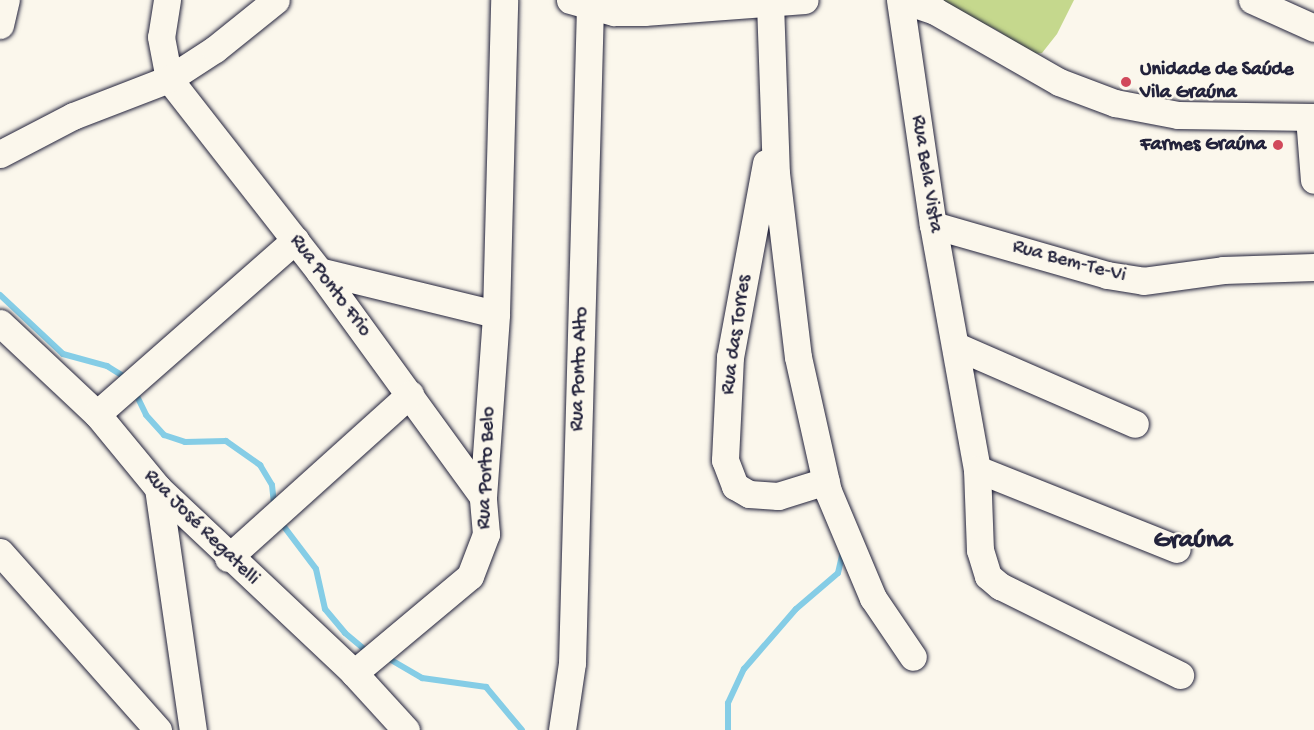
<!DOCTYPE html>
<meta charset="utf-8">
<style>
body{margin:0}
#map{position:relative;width:1314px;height:730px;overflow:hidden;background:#fbf7ec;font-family:"Gochi Hand",sans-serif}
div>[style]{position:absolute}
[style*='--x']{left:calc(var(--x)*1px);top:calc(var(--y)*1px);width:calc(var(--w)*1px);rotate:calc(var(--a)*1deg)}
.green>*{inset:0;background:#c5d88d}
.stream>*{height:6px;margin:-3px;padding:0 3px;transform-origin:3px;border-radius:3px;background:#85cde6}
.roads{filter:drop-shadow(0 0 2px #22223b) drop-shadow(0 0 2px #22223b)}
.minor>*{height:27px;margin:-13.5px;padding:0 13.5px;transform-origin:13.5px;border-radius:13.5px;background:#fbf7ec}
.dots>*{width:16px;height:16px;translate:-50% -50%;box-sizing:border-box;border:3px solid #fbf7ec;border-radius:50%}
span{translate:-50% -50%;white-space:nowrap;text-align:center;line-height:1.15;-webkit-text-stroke:4.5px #fbf7ec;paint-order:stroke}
.poi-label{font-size:20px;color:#22223b;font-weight:700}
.left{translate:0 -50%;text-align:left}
.right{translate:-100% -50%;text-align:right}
.street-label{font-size:20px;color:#22223b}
.district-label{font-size:26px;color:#22223b;font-weight:700}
</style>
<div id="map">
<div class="green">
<i style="clip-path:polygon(933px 0,1074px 0,1057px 34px,1042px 53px,1034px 54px,995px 29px)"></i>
</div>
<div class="stream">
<i style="--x:0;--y:295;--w:86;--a:43.1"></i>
<i style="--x:63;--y:354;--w:46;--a:15.3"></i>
<i style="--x:107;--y:366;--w:22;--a:32"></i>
<i style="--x:135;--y:392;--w:25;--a:64"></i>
<i style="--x:146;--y:415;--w:27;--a:48"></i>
<i style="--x:164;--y:435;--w:22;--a:18"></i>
<i style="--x:185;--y:442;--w:41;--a:-1.4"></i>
<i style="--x:226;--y:441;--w:42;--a:35.2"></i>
<i style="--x:260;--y:465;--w:23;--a:59"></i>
<i style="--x:272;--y:485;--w:20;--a:84"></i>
<i style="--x:279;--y:520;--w:61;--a:52.9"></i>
<i style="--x:316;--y:569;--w:41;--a:77.3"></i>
<i style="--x:325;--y:609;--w:31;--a:50"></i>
<i style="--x:345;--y:633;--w:30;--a:40"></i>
<i style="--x:386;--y:657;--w:42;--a:30.3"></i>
<i style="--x:422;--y:678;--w:65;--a:8"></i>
<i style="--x:486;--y:687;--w:56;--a:50.1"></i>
<i style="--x:728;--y:730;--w:27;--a:-90"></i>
<i style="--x:728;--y:703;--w:38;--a:-65"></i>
<i style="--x:744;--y:669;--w:79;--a:-49.1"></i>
<i style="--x:796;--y:609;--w:55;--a:-40.6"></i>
<i style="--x:838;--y:573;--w:22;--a:-77"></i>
</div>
<div class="roads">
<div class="minor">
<i style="--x:167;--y:0;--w:37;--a:99"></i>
<i style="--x:161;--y:37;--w:43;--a:79.2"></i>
<i style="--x:169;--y:79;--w:244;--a:52"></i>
<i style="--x:319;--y:271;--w:279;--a:54"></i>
<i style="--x:570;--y:0;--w:46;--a:15.3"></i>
<i style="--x:614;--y:12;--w:30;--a:0"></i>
<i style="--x:644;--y:12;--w:161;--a:-4.3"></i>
<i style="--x:900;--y:0;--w:227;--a:81.7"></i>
<i style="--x:933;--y:225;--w:248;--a:79.8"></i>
<i style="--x:977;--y:469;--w:215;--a:21.8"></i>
<i style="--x:903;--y:0;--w:34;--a:19"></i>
<i style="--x:935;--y:11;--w:143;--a:29.8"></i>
<i style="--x:1059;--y:82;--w:60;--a:20.6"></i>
<i style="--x:1115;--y:103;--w:64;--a:10.8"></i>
<i style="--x:1178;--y:115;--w:136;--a:0.8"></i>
<i style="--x:1252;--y:0;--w:68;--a:24.3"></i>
<i style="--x:770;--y:3;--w:170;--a:88"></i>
<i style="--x:776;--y:173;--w:185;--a:83.2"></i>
<i style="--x:798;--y:357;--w:137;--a:77.4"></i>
<i style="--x:828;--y:491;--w:116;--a:67.2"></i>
<i style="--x:873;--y:598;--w:71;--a:55.9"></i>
<i style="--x:0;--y:25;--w:26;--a:-77"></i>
<i style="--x:1309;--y:117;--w:63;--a:85.5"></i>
<i style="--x:0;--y:154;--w:82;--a:-27.5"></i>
<i style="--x:73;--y:116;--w:103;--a:-21.1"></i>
<i style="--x:169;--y:79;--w:55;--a:-33.1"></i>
<i style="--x:215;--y:49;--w:78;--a:-38.8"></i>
<i style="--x:766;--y:163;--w:197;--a:100.5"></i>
<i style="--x:730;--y:357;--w:103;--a:92.8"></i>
<i style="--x:725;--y:460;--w:28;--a:69"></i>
<i style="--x:735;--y:486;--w:16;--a:30"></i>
<i style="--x:749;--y:494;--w:29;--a:4"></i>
<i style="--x:778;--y:496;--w:50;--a:-17.4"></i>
<i style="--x:933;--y:225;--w:181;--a:16"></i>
<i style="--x:1107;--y:275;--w:36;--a:9"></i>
<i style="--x:1143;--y:281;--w:81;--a:-7.8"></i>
<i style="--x:1223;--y:270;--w:91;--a:-1.9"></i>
<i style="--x:319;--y:271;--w:182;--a:13.7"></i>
<i style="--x:0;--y:323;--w:133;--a:43.2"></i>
<i style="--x:97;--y:414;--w:96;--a:50.5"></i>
<i style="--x:158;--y:488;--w:270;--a:43.3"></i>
<i style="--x:354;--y:673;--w:77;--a:47.6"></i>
<i style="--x:956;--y:346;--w:195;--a:23.5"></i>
<i style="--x:97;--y:414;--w:264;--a:-41.3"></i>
<i style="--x:977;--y:469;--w:81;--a:87.9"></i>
<i style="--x:980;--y:550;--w:27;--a:73"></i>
<i style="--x:988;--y:576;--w:16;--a:40"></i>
<i style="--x:1000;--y:586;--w:201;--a:26.3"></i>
<i style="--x:158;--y:488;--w:245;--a:81.8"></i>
<i style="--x:0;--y:552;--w:238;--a:48.4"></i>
<i style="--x:228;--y:558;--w:245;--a:-42"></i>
<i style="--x:354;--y:673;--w:151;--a:-39.9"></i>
<i style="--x:470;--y:576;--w:45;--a:-69.1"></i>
<i style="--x:486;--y:534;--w:37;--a:-95"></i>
<i style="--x:483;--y:497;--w:183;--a:-85.9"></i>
<i style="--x:496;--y:314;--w:314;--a:-88.5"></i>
<i style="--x:562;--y:730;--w:68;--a:-81.5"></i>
<i style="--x:572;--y:663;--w:656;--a:-88.43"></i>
</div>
</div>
<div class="dots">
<i style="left:1126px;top:82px;background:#d1495b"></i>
<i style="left:1278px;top:145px;background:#d1495b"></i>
</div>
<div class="poi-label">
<span class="left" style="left:1140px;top:82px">Unidade de Saúde<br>Vila Graúna</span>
<span class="right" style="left:1266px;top:145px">Farmes Graúna</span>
</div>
<div class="street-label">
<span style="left:926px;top:174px;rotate:81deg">Rua Bela Vista</span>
<span style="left:1069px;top:262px;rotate:15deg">Rua Bem-Te-Vi</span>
<span style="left:330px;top:286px;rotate:53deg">Rua Ponto Frio</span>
<span style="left:737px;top:335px;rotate:-82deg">Rua das Torres</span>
<span style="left:580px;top:369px;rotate:-88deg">Rua Ponto Alto</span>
<span style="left:487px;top:468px;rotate:-88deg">Rua Porto Belo</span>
<span style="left:201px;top:528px;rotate:45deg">Rua José Regatelli</span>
</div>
<div class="district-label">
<span style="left:1193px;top:542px">Graúna</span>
</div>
</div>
